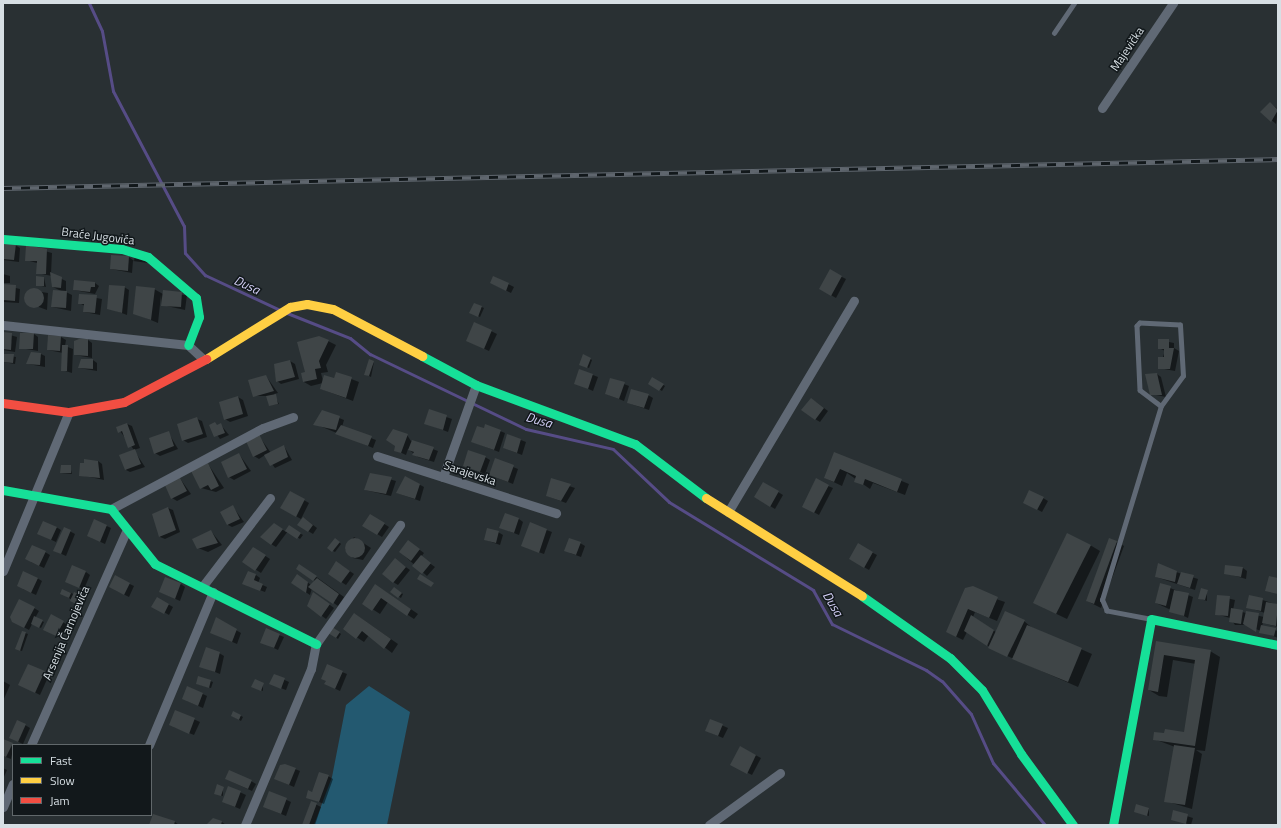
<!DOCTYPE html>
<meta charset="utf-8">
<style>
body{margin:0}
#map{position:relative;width:1281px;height:828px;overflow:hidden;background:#293033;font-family:"Titillium Web",sans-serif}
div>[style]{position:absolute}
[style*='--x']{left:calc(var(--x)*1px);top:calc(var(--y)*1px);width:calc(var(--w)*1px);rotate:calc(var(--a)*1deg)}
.green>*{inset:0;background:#235970}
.shadow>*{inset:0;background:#0007}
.stream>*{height:3px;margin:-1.5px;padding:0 1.5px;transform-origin:1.5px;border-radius:1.5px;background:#564c86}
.building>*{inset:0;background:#3f4547}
.round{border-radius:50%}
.lane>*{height:4.5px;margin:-2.25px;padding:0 2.25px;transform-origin:2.25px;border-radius:2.25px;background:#606975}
.street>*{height:9px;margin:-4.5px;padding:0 4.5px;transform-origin:4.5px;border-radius:4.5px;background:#606975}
.fast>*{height:9px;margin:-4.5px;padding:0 4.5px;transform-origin:4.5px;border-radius:4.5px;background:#16e098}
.slow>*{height:9px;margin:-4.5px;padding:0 4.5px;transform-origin:4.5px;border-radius:4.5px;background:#ffcf43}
.jam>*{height:9px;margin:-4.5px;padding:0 4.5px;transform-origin:4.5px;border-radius:4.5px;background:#f24e42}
.rail>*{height:4.5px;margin-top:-2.25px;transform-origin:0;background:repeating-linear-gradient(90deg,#12181b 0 9px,#5f666e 0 18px);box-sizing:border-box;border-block:1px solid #5f666e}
span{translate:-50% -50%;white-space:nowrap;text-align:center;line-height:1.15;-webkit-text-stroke:3px #12181b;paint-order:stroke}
.street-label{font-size:12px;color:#d7dfe4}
.water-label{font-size:13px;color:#d2cef4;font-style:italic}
.frame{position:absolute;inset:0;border:4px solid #d7dfe4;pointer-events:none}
.legend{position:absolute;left:12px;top:744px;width:140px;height:72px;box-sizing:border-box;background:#12181b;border:1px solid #61686b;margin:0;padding:5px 7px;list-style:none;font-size:12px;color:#d7dfe4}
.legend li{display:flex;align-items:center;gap:8px;height:20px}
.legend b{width:20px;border:1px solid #61686b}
</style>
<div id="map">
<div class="green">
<i style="clip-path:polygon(369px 686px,410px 712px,387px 825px,314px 825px,332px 777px,346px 705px)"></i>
</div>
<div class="shadow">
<i style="clip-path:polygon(1270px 103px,1278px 109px,1276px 124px,1262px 112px)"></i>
<i style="clip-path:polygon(15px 245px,20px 248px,19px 262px,3px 260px,3px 246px)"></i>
<i style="clip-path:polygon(27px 246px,52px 253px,51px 274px,66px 281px,66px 292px,72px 295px,71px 311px,52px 307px,61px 291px,53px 287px,52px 276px,37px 273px,37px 263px,26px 260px)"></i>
<i style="clip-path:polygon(135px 256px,148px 263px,133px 261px,132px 273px,111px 269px,129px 257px,134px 261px)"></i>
<i style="clip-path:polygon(830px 271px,846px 279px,836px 298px,820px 289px)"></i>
<i style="clip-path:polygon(3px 274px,10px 276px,10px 283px,3px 283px)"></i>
<i style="clip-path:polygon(494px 277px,514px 287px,511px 293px,495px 285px)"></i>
<i style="clip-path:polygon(44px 278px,46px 287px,37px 285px)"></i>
<i style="clip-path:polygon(95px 283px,99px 286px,95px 294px,74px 290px)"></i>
<i style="clip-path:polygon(3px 285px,20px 289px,19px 303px,3px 302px)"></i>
<i style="clip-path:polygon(124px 287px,129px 290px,127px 315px,108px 308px)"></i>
<i style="clip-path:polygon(154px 289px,163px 294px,187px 295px,185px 310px,162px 305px,161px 295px,158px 323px,134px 313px)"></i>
<i style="clip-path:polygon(29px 290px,48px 293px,47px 310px,25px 302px)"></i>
<i style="clip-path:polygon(80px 295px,102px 299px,100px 315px,84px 312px,85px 306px,79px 303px)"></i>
<i style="clip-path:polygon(474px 304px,484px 308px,480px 317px,472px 313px)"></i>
<i style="clip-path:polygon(475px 323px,497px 334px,489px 351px,472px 343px)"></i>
<i style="clip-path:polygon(3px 333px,17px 337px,15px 352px,3px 350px)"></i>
<i style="clip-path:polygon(34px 334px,38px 337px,38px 351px,20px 348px)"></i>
<i style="clip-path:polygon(61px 337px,66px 340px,65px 346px,73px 349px,72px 373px,62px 370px,63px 353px,48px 350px)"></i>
<i style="clip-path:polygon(88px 340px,92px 343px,92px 358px,75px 355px)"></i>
<i style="clip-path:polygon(1159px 340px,1174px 343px,1174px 348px,1179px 351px,1175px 371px,1159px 368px,1165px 351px,1159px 348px)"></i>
<i style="clip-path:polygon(328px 341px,336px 345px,326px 365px,328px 372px,321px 373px,323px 381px,334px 379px,336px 373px,359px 382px,353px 401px,321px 389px,323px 383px,311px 386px,304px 382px)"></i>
<i style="clip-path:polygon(41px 354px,45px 356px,45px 367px,28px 364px)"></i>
<i style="clip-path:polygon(4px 355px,16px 357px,15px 364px,3px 362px)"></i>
<i style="clip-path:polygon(584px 355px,592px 360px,589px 368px,582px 365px)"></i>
<i style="clip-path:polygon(93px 360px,97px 363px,97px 371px,79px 368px)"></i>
<i style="clip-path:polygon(290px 361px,295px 364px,299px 379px,281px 384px,277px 381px,275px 365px)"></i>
<i style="clip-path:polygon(374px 362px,371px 377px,367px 375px)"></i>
<i style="clip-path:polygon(580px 370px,598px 377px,593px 391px,575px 383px)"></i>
<i style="clip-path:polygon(1157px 374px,1161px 377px,1166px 397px,1151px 394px)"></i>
<i style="clip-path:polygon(266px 376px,278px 393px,274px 394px,279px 404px,269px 405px,267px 396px,254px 396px)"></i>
<i style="clip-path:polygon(611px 379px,629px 386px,624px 401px,606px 394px)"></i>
<i style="clip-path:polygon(653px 379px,665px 386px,662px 391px,650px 384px)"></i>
<i style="clip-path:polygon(648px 395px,653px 398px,649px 410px,628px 403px)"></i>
<i style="clip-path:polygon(238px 397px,243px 400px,248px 416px,230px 422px,225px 419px)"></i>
<i style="clip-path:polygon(816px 402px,828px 411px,820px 422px,815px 419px)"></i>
<i style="clip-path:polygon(322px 411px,344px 420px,342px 427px,376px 440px,373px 448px,315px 424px)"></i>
<i style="clip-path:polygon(429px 411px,452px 419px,448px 432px,425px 423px)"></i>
<i style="clip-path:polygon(197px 419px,202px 421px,207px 437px,188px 443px,183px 440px)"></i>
<i style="clip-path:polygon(127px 424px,132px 426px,140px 448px,134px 450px,145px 467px,130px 472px,126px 470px,134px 450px,117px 427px)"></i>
<i style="clip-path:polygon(210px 425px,221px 425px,229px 435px,220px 439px)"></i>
<i style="clip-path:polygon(500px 431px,505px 433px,499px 452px,473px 442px)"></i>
<i style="clip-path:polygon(168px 432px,178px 449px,160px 456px,155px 453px)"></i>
<i style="clip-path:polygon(407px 435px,411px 441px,438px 451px,434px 462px,418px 457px,408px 449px,406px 455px,395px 450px)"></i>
<i style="clip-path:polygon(508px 435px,526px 442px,522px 455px,504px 448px)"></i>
<i style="clip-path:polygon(259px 436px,271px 453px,284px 446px,292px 460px,275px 468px,265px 455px,259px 459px,254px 456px)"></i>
<i style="clip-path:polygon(3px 447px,4px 464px,3px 464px)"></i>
<i style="clip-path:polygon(239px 454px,251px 471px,234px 480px,229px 477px)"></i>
<i style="clip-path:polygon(835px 454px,909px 484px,905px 495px,873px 483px,870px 489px,847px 473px,842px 486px,825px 478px)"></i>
<i style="clip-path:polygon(485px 457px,490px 460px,485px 474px,464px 465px)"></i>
<i style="clip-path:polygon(496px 460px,518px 469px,513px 484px,490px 475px)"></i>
<i style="clip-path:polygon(98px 461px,102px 464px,104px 480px,80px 475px)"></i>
<i style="clip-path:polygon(208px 464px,224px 488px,216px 492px,201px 488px)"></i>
<i style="clip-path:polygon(70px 466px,72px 474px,61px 473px)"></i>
<i style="clip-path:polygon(371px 474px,396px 481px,391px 496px,365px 490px)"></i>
<i style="clip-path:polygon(179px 477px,191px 494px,177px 501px,172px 498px)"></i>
<i style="clip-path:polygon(406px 477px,424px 487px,420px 501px,397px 493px)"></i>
<i style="clip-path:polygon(551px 480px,575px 488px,566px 503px,547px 496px)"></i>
<i style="clip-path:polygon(763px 483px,783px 495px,775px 509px,755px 497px)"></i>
<i style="clip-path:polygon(828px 486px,833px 488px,819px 515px,808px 509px)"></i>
<i style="clip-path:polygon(290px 492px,309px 503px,301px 519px,281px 508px)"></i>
<i style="clip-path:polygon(1043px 498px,1048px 501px,1042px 512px,1029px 505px)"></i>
<i style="clip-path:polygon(233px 507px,244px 522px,232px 527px,228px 525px)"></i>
<i style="clip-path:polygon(168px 508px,173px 510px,180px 532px,165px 539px,160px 537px,153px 514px)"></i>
<i style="clip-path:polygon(304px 518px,317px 528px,313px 534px,308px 531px)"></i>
<i style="clip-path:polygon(375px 518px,389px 527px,382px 537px,364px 526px)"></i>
<i style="clip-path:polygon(519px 519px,523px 522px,519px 535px,501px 528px)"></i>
<i style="clip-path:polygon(94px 520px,111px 528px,105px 544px,92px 538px)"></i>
<i style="clip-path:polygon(530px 524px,552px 532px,544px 554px,527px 548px)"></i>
<i style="clip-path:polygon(56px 527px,61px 530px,56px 542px,43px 536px)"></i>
<i style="clip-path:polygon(279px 527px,286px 532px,289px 527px,303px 535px,300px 539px,288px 531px,276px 547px,271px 544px)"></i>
<i style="clip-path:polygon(64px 528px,75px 534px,66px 556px,55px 551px)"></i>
<i style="clip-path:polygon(211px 531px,222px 545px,208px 552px,198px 548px,193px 539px)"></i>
<i style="clip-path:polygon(498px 532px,503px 535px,500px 545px,486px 540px)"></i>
<i style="clip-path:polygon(354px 537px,371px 548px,363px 560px,353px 558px,345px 549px)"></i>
<i style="clip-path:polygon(337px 540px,341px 544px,335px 552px,333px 551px)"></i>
<i style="clip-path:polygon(1117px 542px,1124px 546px,1101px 608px,1087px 601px)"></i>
<i style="clip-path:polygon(580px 543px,585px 546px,581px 557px,570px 553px)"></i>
<i style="clip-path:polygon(412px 544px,424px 553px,421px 557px,435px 567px,427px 576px,400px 552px)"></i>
<i style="clip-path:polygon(858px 545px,877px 555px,869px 570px,850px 559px)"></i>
<i style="clip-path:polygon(1090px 545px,1100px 551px,1067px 619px,1044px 608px)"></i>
<i style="clip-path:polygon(258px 551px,270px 559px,261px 573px,244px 562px)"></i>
<i style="clip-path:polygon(45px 552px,50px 555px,44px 568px,31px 562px)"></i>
<i style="clip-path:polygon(396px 560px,410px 570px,398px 585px,393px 582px)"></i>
<i style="clip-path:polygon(341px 565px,354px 574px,346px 585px,329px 574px)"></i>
<i style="clip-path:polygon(304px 568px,344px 597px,338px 606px,312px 588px,310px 595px,292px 583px,302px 578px,311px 585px,315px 581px,297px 569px)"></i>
<i style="clip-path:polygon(1243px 568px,1247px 571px,1246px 579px,1225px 573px)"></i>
<i style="clip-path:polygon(86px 572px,90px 575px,84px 589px,71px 584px)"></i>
<i style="clip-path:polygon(1176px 572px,1198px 579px,1195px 590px,1156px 577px)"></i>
<i style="clip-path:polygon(256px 575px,260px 578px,258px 583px,267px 587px,265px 592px,248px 586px)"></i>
<i style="clip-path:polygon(115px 577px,134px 586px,129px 597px,115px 590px)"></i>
<i style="clip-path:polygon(37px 578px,42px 581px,36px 595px,23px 589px)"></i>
<i style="clip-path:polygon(181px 584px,185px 587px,180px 601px,160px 592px)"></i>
<i style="clip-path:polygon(1160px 584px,1193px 597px,1188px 618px,1156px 603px)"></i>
<i style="clip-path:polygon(394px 588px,403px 594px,401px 598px,391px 592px)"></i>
<i style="clip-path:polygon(966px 589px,1005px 602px,997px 621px,975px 612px,973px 617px,996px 632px,1024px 621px,1031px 627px,1092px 654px,1078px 687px,996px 651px,967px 632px,963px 640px,947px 632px)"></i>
<i style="clip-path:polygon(63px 590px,84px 598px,80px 605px,61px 593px)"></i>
<i style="clip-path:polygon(383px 590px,418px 614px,414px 619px,388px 602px,380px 614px,363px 603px)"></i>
<i style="clip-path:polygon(1207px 590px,1207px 601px,1201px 599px)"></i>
<i style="clip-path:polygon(318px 596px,334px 608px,326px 619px,322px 616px)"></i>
<i style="clip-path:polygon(1218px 596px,1235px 600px,1233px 610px,1264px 617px,1265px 613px,1247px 607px,1250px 596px,1278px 605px,1278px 627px,1263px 623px,1262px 626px,1278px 631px,1278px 638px,1246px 625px,1235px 625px,1230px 618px,1216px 614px)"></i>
<i style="clip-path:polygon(157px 598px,173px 607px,169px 615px,153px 606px)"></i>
<i style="clip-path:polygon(34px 608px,39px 611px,35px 618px,44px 622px,41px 628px,32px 624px,29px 630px,18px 624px)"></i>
<i style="clip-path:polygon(355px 614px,398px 644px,392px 653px,369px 635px,364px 642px,344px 629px)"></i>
<i style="clip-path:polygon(51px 616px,68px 625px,61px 638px,49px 632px)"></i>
<i style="clip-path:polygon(217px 619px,241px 633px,237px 644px,216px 635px)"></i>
<i style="clip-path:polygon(333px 628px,341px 634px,338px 639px,330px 633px)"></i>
<i style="clip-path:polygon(22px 632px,28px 634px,22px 651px,18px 650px)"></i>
<i style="clip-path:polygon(279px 635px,284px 637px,278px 650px,261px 642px)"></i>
<i style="clip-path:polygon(1157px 643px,1210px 651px,1220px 657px,1205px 751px,1196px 750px,1202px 754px,1192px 809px,1165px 801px,1175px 747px,1154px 739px,1185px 733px,1196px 664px,1173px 660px,1167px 697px,1159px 696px,1149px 690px)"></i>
<i style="clip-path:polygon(219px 653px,224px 656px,220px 674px,200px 666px)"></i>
<i style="clip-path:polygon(29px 665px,49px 675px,40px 695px,24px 687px)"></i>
<i style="clip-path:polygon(342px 672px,347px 674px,340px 691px,325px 684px)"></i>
<i style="clip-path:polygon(274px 675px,289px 682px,286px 690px,275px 686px)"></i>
<i style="clip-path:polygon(199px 677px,213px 682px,211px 688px,197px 684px)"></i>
<i style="clip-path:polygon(3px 681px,10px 685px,3px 701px)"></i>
<i style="clip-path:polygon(263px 684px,263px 691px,255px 688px)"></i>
<i style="clip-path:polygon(188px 687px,207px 696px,203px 708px,187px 701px)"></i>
<i style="clip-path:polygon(176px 711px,200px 722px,194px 735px,174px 727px)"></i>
<i style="clip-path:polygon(234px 712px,243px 717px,241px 721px,232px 716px)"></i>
<i style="clip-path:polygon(710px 720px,728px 728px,723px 738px,711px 733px)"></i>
<i style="clip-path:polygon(25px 725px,30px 728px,23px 744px,10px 738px)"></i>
<i style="clip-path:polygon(3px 740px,14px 745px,11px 759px,3px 756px)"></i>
<i style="clip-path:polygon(740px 747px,761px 758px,752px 775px,736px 767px)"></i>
<i style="clip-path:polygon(3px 768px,7px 770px,3px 779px)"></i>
<i style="clip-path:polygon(295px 769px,300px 771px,294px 787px,280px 781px)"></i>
<i style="clip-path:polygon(328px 776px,333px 779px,324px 804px,307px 797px)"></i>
<i style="clip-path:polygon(226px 779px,251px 781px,256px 784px,252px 791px)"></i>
<i style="clip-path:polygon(223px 787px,223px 796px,217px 794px)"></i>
<i style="clip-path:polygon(229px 787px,246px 795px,240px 809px,228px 804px)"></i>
<i style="clip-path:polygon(270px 792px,291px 802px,286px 816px,269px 809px)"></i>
<i style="clip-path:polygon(311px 802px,321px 807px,315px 825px,303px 825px)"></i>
<i style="clip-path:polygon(1149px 809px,1149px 816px,1137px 812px)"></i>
<i style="clip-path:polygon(1174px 812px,1193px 818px,1191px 825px,1172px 819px)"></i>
<i style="clip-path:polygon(213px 819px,222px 822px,226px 825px,207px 825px)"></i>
<i style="clip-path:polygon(175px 822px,179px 825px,150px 825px)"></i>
<i style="clip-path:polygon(1215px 824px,1217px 825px,1201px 825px)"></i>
</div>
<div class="stream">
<i style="--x:89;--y:3;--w:31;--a:65"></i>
<i style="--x:102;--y:31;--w:61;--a:79.6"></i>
<i style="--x:113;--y:91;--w:153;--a:62.3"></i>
<i style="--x:184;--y:226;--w:27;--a:88"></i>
<i style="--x:185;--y:253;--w:30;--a:48"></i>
<i style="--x:205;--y:275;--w:83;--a:25"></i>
<i style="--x:287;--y:313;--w:68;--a:21.6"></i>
<i style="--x:350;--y:338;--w:26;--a:39"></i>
<i style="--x:370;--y:354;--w:173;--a:25.7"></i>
<i style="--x:526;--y:429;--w:89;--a:12.9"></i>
<i style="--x:613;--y:449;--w:77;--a:43.4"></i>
<i style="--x:669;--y:502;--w:169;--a:31.4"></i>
<i style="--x:813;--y:590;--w:39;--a:61"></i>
<i style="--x:832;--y:624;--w:105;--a:26.1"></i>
<i style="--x:926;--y:670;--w:19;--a:35"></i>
<i style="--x:942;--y:681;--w:44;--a:48.7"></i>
<i style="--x:971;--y:714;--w:54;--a:65.8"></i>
<i style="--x:993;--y:763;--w:81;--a:50"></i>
</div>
<div class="building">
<i style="clip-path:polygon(1270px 102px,1278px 110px,1271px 122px,1260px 112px)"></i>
<i style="clip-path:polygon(6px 243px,16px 244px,14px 260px,3px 259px,3px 245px)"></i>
<i style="clip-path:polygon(26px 245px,47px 249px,46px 274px,36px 274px,37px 261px,25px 261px)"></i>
<i style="clip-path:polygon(111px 255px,129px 256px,128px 271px,110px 269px)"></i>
<i style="clip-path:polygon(830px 269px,842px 276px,831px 296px,819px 289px)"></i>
<i style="clip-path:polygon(50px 272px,62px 277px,61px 288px,52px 287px)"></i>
<i style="clip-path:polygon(36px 276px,44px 277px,44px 286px,36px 286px)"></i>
<i style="clip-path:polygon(493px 276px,509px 283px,506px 291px,490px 283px)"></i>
<i style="clip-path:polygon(74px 280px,95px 282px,95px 287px,91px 287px,90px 292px,73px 290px)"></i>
<i style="clip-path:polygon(3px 284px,16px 285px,15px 301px,3px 300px)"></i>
<i style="clip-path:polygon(109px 285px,125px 286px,122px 313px,107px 309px)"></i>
<i style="clip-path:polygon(136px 286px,155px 288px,151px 320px,133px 314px)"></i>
<i class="round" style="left:24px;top:288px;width:20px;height:20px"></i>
<i style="clip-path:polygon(53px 290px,67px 291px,66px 308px,51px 307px)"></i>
<i style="clip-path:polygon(163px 290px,182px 292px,181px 307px,161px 306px)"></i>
<i style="clip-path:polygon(79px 294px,97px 295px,95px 313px,83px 312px,84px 304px,78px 304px)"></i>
<i style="clip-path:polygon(474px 303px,482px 306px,478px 317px,469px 313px)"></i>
<i style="clip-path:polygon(474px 322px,492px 330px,484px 349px,466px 341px)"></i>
<i style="clip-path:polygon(3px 332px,12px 333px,11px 350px,3px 349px)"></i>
<i style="clip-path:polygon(20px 333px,34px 333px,33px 349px,19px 349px)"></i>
<i style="clip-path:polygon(48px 335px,61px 336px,60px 351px,47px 350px)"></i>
<i style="clip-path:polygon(319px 336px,329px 340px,319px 361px,321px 368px,315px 369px,317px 379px,303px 382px,301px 373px,305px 372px,297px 342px)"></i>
<i style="clip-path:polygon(79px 339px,88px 339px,88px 356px,74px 355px,74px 341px)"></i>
<i style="clip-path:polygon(1158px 339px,1169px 339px,1169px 348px,1174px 348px,1170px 369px,1158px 369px,1158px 357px,1164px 357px,1164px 349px,1158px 349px)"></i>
<i style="clip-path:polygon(62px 345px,68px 345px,67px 371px,61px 371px)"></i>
<i style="clip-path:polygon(31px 352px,41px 353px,40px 365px,26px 364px)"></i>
<i style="clip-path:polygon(3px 354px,14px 354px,13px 363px,3px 362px)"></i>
<i style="clip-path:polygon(583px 354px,591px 358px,587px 368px,579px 365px)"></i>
<i style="clip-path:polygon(81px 359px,93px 359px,93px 369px,78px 368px)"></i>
<i style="clip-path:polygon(369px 359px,374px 361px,369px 376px,364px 375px)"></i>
<i style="clip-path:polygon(290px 360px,295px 377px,276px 382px,274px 364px)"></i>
<i style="clip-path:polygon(579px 369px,593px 374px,588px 389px,574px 384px)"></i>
<i style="clip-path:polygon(336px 372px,352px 377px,346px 398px,320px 389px,324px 375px,334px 378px)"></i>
<i style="clip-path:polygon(1157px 373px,1162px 395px,1150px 395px,1145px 374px)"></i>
<i style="clip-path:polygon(266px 375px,274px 391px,253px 397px,248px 380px)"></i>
<i style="clip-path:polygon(652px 377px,664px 384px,659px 391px,648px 384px)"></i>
<i style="clip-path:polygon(610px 378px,625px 382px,619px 399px,605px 394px)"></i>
<i style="clip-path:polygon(631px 389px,649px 394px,644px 408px,627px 403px)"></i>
<i style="clip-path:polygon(276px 394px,278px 404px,269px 406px,266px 396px)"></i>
<i style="clip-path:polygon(238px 396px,243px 414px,224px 420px,219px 402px)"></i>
<i style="clip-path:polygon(811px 398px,824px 408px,815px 420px,801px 410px)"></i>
<i style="clip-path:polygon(429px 409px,447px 415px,443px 430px,424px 424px)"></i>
<i style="clip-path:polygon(322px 410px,340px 416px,336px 430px,313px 425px)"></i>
<i style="clip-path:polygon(197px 417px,203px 434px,182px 441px,177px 424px)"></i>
<i style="clip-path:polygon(215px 422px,217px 425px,221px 423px,225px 433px,214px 437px,209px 425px)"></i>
<i style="clip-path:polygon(127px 423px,135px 445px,128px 448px,122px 431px,118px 433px,116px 427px)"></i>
<i style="clip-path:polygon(485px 424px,501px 430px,494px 450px,471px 442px,477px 426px,484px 428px)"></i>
<i style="clip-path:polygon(341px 425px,372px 436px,368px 446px,335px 434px)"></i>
<i style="clip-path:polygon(393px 429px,408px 434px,401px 453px,394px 451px,395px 446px,386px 440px)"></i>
<i style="clip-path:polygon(169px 431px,174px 446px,154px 454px,149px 438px)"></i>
<i style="clip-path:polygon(259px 434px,267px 450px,253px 457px,246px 441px)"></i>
<i style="clip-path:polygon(507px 434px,521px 439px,517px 453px,503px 448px)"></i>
<i style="clip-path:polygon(412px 440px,434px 447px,429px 460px,412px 455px,414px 452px,408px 450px)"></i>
<i style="clip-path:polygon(284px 445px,288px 457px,270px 466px,264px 455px)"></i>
<i style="clip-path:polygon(135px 449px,141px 464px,125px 470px,119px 455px)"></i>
<i style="clip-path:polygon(468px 450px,486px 456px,480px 472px,463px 466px)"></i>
<i style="clip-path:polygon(834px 452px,902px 479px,897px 492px,865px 479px,863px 485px,854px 482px,856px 476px,840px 469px,834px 482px,824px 478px)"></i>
<i style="clip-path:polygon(239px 453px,247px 469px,228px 478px,221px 462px)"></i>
<i style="clip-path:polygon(495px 458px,514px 465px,508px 482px,489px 475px)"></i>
<i style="clip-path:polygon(84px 459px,98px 461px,100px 478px,79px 476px,80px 463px,84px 463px)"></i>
<i style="clip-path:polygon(208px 463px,219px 486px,211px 490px,208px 485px,200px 489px,191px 471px)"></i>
<i style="clip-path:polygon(61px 465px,71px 465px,71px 473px,60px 473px)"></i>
<i style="clip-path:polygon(370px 473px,392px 477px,386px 494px,364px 490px)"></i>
<i style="clip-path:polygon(179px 476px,187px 491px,171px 499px,164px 483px)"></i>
<i style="clip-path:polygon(405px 476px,420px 484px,415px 499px,396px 493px)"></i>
<i style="clip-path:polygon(551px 478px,571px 484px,561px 501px,546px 496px)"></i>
<i style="clip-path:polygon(816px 478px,829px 485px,814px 513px,802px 507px)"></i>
<i style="clip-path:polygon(763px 482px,779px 491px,770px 507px,754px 497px)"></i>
<i style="clip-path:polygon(1029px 490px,1044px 497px,1037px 510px,1023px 503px)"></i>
<i style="clip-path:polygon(290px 491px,305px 499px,296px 517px,280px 508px)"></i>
<i style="clip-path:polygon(233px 505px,240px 519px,227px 525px,220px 512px)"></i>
<i style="clip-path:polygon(168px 507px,176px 530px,159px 537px,152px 514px)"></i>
<i style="clip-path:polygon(505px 513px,519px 518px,514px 533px,499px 528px)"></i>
<i style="clip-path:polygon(370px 514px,385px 523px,377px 535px,362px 526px)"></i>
<i style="clip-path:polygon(303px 517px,313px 525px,308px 532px,297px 525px)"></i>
<i style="clip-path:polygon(94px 519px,107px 525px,100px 542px,87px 536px)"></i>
<i style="clip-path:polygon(43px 521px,57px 527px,51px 540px,37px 534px)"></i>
<i style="clip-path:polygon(530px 522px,547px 529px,539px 553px,521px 546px)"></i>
<i style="clip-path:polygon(274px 523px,283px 529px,271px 545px,260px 537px)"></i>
<i style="clip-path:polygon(289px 525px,301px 533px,297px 539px,285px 531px)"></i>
<i style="clip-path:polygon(64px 527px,71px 530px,61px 554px,53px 551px)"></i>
<i style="clip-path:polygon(487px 528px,499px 531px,496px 543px,484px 540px)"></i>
<i style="clip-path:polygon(211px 530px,218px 543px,197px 549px,192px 539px)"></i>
<i style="clip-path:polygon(1067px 533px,1091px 545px,1056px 614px,1033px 603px)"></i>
<i style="clip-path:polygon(335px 538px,340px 542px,332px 552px,327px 548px)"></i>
<i style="clip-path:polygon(569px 538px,581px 542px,576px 555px,564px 551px)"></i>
<i style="clip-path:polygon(1109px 538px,1117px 541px,1094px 604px,1086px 601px)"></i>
<i class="round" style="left:345px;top:538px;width:20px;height:20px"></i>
<i style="clip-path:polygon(408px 540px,420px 549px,411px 561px,399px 552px)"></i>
<i style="clip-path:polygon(858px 543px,873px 552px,864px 568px,849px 559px)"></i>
<i style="clip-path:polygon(32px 545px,46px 551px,39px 566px,25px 559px)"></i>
<i style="clip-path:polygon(253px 547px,266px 555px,255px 571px,242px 562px)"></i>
<i style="clip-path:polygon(421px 555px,431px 563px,422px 574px,412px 566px)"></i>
<i style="clip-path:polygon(395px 558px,406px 567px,393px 583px,382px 574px)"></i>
<i style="clip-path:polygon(336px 561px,350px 571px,341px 583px,328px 574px)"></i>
<i style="clip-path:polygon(1158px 563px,1177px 571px,1175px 582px,1155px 577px)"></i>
<i style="clip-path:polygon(299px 564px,317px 576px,313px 581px,296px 569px)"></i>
<i style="clip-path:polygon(72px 565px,86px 571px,79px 588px,65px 582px)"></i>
<i style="clip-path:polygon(1225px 565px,1243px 567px,1241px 577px,1224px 574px)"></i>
<i style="clip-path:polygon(23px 571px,38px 578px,31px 593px,17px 586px)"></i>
<i style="clip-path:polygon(248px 571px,256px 574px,254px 580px,263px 584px,260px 591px,242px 584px)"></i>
<i style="clip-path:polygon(1181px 572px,1194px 575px,1190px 588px,1177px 584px)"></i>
<i style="clip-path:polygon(297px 574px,308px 582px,306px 593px,291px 583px)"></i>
<i style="clip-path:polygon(420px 574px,434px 583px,431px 587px,417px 579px)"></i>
<i style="clip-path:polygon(115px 575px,130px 583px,124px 595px,109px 587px)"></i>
<i style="clip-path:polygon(1269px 576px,1278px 578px,1278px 594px,1265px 591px)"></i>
<i style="clip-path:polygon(165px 577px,181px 583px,175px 599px,159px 592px)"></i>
<i style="clip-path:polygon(317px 578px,339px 594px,333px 604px,308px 587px)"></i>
<i style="clip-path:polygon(1160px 583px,1171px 586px,1166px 606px,1155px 603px)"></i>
<i style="clip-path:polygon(375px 584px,411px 609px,407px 616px,381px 598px,372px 611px,362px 604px)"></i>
<i style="clip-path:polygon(973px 586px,998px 597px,989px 618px,968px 609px,956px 637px,946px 632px,965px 588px)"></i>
<i style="clip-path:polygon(394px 587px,402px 593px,398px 598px,390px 592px)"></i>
<i style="clip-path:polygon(1201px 588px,1208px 590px,1205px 600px,1198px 599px)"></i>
<i style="clip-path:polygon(62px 589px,71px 593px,69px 598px,60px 594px)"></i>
<i style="clip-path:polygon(1174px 590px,1189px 593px,1184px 616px,1169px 612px)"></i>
<i style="clip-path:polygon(74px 592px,82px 596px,78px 605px,70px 601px)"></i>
<i style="clip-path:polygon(313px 592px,330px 604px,321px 617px,307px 606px)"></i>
<i style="clip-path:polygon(1217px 595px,1230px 596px,1228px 616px,1215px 615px)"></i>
<i style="clip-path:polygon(1249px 595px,1263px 598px,1261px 611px,1246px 608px)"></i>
<i style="clip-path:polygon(157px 597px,169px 604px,164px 614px,151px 607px)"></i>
<i style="clip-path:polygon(19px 599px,35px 607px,24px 628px,12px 622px,10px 617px)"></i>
<i style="clip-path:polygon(1266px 602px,1278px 604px,1276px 626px,1262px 623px)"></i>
<i style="clip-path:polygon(1231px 608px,1243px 610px,1241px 624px,1229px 622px)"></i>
<i style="clip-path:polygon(1005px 611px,1025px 620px,1007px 657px,988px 648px)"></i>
<i style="clip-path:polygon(1246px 611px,1259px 613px,1256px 632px,1243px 624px)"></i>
<i style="clip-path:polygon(354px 613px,391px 639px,384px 649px,362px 631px,356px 639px,343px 629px)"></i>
<i style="clip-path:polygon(51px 614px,64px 621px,56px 636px,43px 630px)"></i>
<i style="clip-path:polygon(971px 615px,994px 630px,987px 646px,964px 631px)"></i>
<i style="clip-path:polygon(34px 616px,43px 620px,39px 628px,31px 624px)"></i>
<i style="clip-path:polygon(216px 617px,237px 629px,232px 642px,210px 633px)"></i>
<i style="clip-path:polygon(1027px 625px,1082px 648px,1068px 682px,1012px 659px)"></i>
<i style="clip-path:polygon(1261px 625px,1276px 628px,1274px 636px,1259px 633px)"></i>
<i style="clip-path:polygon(332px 627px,340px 632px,336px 638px,328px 633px)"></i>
<i style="clip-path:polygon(266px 628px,280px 634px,274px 648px,260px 643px)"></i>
<i style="clip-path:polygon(22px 631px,26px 632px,20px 651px,15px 649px)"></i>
<i style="clip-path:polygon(1156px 641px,1211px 650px,1195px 746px,1153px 740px,1154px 732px,1164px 733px,1165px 729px,1184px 732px,1195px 660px,1164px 655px,1158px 692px,1148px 690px)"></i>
<i style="clip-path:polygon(206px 647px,220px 652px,215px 672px,199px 667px)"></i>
<i style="clip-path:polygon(28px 664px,45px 671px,35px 693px,18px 685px)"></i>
<i style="clip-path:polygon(327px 664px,343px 671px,335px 689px,324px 684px,326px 681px,321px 679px)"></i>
<i style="clip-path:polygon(274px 674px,285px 678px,281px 689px,269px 684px)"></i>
<i style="clip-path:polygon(198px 676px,211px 680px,209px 688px,196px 684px)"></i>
<i style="clip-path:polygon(255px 679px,264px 683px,261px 691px,251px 687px)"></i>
<i style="clip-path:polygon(187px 686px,203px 693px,198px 706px,182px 699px)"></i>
<i style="clip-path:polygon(175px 710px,195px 718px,189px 734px,169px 725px)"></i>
<i style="clip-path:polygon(233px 711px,241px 715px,239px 720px,231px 716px)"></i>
<i style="clip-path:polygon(710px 719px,723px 724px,718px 736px,705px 731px)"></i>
<i style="clip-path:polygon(17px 720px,26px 724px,18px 742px,9px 738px)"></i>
<i style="clip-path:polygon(3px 739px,13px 743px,6px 757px,3px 756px)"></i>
<i style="clip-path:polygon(1174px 745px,1195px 748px,1185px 805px,1164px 802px)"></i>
<i style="clip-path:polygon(740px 746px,756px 755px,747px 774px,730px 765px)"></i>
<i style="clip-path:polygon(285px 764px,296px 768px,289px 785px,274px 779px,280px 765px)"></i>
<i style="clip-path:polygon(229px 770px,252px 780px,248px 789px,225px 779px)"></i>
<i style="clip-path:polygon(319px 772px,329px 775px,319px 802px,306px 798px,308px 790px,312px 792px)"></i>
<i style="clip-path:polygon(217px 784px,224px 787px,221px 796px,214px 794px)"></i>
<i style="clip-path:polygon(228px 786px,241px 791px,235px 807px,222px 802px)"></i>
<i style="clip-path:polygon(269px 791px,287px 798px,281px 814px,263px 807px)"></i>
<i style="clip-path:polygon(311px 801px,317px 803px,309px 825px,302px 825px)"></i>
<i style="clip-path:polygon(1136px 804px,1149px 808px,1147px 816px,1134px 812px)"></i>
<i style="clip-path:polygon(1173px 810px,1188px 814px,1186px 824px,1171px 820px)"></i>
<i style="clip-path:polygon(153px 814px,175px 821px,174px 825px,149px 825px)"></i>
<i style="clip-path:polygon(213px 818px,222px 821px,221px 825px,206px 825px)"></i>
</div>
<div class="lane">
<i style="--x:1054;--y:33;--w:36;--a:-56"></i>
<i style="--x:1149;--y:619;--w:43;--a:-169.2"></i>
<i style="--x:1107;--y:611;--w:12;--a:-114"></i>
<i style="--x:1102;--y:600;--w:203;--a:-73.1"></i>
<i style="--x:1161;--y:406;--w:37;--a:-54"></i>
<i style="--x:1183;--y:376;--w:51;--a:-93.4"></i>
<i style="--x:1180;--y:325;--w:40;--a:-177.1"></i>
<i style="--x:1140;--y:323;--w:4;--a:135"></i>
<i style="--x:1137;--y:326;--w:64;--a:87.3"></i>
<i style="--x:1140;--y:390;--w:26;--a:37"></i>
</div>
<div class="street">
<i style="--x:1102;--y:108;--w:127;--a:-55.9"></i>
<i style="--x:3;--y:325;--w:186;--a:6.2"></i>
<i style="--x:188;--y:345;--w:21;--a:43"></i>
<i style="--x:377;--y:456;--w:188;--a:17.7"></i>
<i style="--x:443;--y:477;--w:98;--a:-70.3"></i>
<i style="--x:111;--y:509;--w:172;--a:-28.1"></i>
<i style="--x:263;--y:428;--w:32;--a:-20"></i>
<i style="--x:728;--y:512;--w:246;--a:-59.2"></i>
<i style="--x:3;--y:571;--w:172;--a:-67.5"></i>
<i style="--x:202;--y:587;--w:112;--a:-52.6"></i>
<i style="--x:31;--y:745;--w:233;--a:-66"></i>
<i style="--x:149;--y:745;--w:166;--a:-67.3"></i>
<i style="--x:3;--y:807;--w:25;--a:-67"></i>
<i style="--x:245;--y:825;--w:169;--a:-67.1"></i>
<i style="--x:311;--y:669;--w:25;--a:-79"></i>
<i style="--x:316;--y:644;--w:146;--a:-54.8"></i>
<i style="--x:709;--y:825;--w:88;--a:-36.2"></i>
</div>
<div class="fast">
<i style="--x:3;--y:239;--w:119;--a:4.8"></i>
<i style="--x:122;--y:249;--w:27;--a:17"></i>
<i style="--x:148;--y:257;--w:63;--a:40.5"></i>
<i style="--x:196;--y:298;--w:19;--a:81"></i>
<i style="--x:199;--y:317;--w:30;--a:111"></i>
<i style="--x:422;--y:356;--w:61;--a:28.2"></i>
<i style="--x:476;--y:385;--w:170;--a:20.4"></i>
<i style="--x:635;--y:444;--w:89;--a:37.3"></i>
<i style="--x:3;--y:490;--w:110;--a:10"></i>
<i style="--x:111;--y:509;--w:70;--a:51.3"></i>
<i style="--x:155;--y:564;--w:180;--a:26.4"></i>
<i style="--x:862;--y:596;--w:108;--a:35.2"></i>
<i style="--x:950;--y:658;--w:45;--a:45"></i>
<i style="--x:982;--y:690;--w:75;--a:58.6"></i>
<i style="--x:1021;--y:754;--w:88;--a:53.8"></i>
<i style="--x:1113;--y:825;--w:209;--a:-79.5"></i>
<i style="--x:1151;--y:619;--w:130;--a:11.6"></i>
</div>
<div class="slow">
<i style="--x:206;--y:359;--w:99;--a:-31.8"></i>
<i style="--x:290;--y:307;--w:17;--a:-10"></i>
<i style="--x:307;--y:304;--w:26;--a:11"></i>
<i style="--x:333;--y:309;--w:101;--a:27.8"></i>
<i style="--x:706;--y:498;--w:184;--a:32.1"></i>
</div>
<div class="jam">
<i style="--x:3;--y:403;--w:67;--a:7.8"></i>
<i style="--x:69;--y:412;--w:56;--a:-10.3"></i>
<i style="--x:124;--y:402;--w:93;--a:-27.7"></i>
</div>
<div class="rail">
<i style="--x:3;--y:188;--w:1275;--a:-1.3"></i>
</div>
<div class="street-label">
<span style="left:1127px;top:49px;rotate:-56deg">Majevička</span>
<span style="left:98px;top:236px;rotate:7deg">Braće Jugovića</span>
<span style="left:470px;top:473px;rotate:18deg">Sarajevska</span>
<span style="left:66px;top:633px;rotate:-67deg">Arsenija Čarnojevića</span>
</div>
<div class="water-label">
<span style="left:247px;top:285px;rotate:25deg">Dusa</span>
<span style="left:539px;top:420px;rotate:16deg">Dusa</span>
<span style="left:833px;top:604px;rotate:59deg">Dusa</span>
</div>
<div class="frame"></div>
<ul class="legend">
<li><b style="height:5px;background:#16e098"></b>Fast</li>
<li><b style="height:5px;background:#ffcf43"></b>Slow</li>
<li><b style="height:5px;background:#f24e42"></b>Jam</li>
</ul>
</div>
